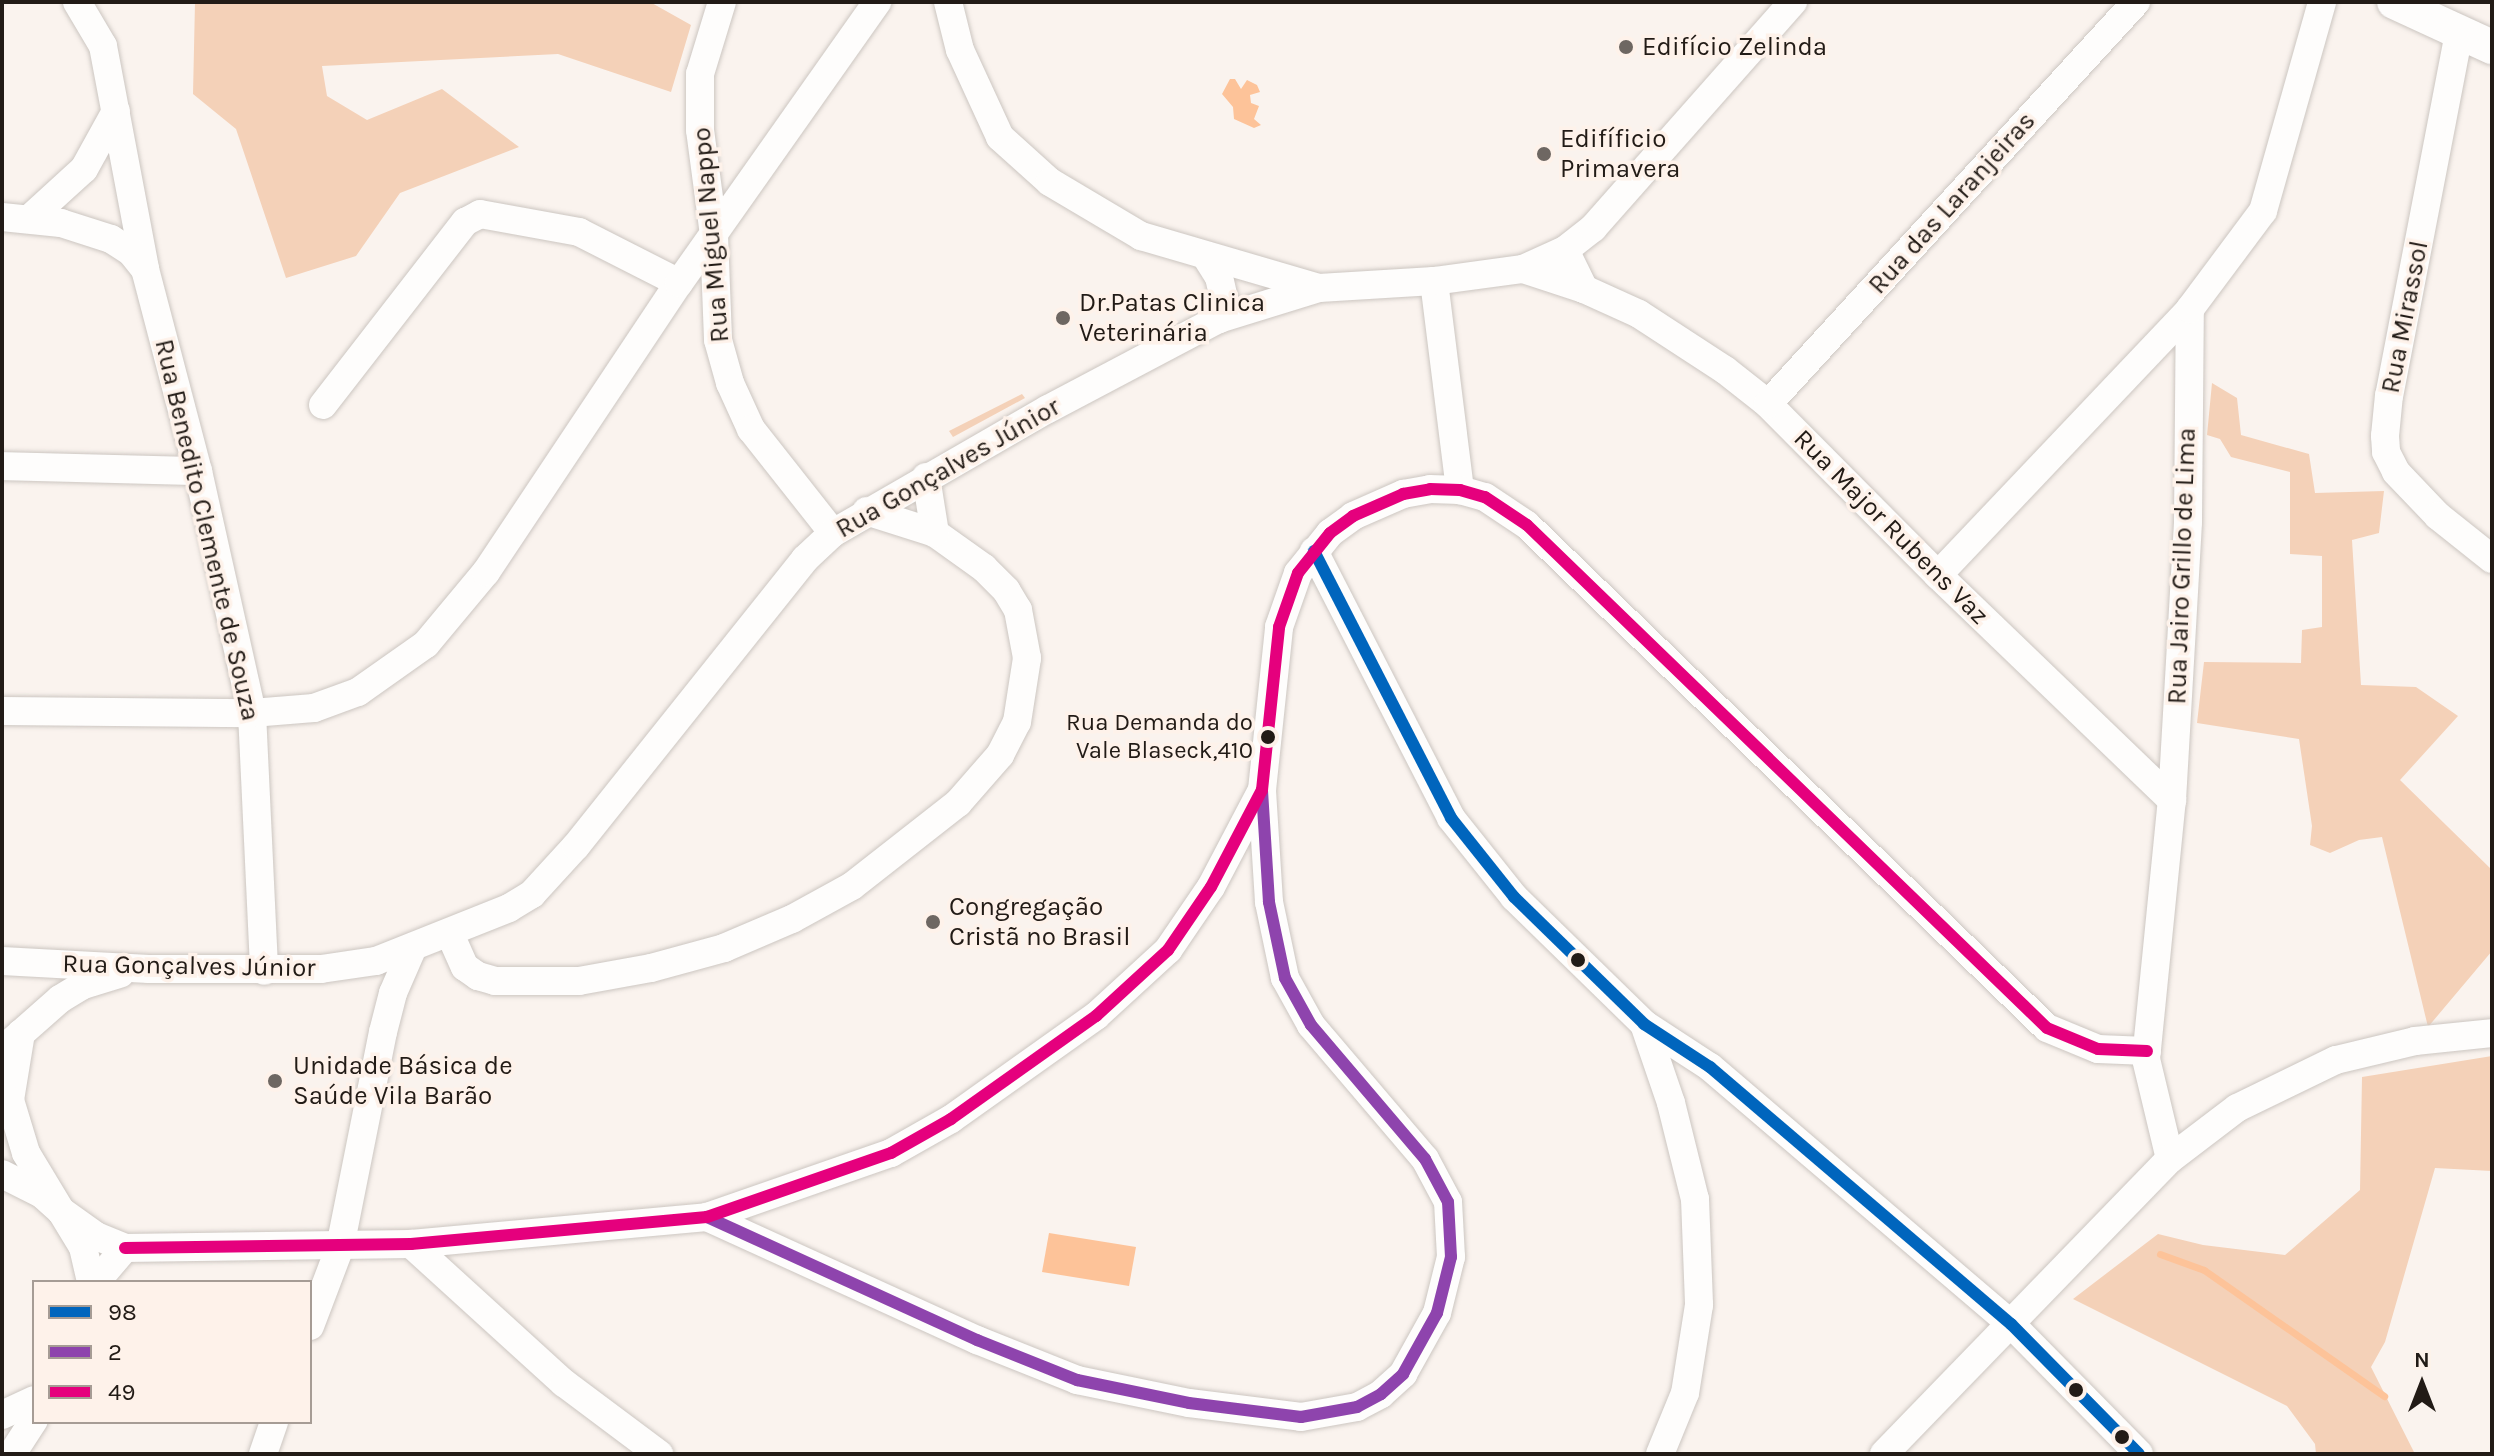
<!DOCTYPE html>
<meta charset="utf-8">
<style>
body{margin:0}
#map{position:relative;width:2494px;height:1456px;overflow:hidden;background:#faf3ee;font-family:Karla,sans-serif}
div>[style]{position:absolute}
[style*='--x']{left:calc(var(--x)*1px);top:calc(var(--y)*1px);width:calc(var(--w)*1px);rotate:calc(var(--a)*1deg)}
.green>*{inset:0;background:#f4d1b8}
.water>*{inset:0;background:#fdc399}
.stream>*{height:7px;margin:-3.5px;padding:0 3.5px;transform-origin:3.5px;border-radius:3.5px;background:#fdc399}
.roads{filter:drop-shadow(0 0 2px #ccc6c1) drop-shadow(0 0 2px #ccc6c1)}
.minor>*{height:28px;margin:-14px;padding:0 14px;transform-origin:14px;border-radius:14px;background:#fefdfc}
.major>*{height:34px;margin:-17px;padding:0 17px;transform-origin:17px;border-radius:17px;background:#fefdfc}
.bus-1>*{height:12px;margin:-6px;padding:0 6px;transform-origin:6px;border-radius:6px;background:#0065bd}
.bus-2>*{height:12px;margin:-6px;padding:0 6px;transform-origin:6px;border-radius:6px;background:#8e44ad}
.bus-3>*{height:12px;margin:-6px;padding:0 6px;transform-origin:6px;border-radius:6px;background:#e5007d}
.dots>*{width:22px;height:22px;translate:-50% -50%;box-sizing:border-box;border:4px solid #fef2ea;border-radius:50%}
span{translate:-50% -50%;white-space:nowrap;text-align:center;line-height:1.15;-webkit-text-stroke:7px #fef2ea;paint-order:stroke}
.bus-label{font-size:24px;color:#221b16}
.right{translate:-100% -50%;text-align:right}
.poi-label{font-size:26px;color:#221b16}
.left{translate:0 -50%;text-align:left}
.street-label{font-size:26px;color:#221b16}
.frame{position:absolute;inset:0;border:4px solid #221b16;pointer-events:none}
.legend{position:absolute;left:32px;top:1280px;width:280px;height:144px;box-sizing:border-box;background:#fef2ea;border:2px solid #a69c95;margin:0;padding:10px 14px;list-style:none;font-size:24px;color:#221b16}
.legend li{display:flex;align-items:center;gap:16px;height:40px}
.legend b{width:40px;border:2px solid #a69c95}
.north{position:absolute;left:2382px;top:1344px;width:80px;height:80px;-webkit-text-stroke:6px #fef2ea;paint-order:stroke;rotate:0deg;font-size:22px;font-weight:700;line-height:32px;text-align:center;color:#221b16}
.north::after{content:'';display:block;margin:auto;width:28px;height:36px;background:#221b16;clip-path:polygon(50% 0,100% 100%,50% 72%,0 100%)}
</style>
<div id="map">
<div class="green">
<i style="clip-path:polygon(195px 2px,650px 2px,691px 25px,671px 92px,558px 54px,322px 66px,327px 96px,367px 120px,442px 89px,519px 147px,400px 193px,356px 256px,286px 278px,236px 129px,193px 94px)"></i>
<i style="clip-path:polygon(2212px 383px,2237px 398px,2241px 435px,2309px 454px,2315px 493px,2384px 491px,2379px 533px,2352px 540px,2361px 685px,2416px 687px,2458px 716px,2400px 780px,2492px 870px,2492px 951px,2428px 1027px,2382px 837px,2359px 840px,2330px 853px,2310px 845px,2312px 826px,2299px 739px,2197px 723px,2204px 662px,2301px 663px,2302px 630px,2322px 627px,2322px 556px,2290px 554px,2290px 472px,2231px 457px,2220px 439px,2207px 435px)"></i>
<i style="clip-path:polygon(1022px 394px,1025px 398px,953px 437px,949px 431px)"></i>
<i style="clip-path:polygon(2492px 1056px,2492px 1171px,2435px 1168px,2385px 1342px,2371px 1367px,2415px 1454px,2316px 1454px,2315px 1444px,2287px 1406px,2073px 1299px,2158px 1234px,2203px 1245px,2285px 1255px,2360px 1190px,2362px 1077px)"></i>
</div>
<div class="water">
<i style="clip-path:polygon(1230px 79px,1235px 79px,1241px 89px,1247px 80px,1257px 85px,1260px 92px,1250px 95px,1251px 103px,1259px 106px,1254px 119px,1261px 125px,1254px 128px,1234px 119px,1233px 107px,1222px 94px)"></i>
<i style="clip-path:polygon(1049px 1233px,1136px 1247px,1129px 1286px,1042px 1272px)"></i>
</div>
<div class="stream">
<i style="--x:2160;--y:1254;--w:47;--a:20"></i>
<i style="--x:2204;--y:1270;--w:220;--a:35"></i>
</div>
<div class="roads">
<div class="minor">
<i style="--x:77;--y:2;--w:51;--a:59.4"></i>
<i style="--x:103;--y:46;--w:227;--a:79.3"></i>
<i style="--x:145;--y:269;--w:209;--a:75.3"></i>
<i style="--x:198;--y:471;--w:248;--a:77.4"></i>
<i style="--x:252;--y:713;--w:258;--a:87.3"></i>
<i style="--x:722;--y:2;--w:75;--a:107"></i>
<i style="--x:700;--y:74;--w:56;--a:90"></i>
<i style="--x:700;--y:130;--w:106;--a:82.4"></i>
<i style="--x:714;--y:235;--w:105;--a:87.8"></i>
<i style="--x:718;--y:340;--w:45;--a:74.4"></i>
<i style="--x:730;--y:383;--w:51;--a:65.5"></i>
<i style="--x:751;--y:429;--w:132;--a:51.7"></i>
<i style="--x:948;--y:2;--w:49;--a:76"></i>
<i style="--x:960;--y:50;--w:96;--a:65.3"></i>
<i style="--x:1000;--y:137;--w:67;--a:42"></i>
<i style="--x:1050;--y:182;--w:106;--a:30.7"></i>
<i style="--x:1141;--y:236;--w:185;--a:16.3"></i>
<i style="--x:2459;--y:33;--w:369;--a:100.9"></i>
<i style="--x:2389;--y:395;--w:41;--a:95.6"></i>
<i style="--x:2385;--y:436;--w:16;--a:86"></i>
<i style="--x:2386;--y:452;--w:22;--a:63"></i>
<i style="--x:2396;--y:472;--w:61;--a:46.3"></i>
<i style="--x:2438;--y:516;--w:69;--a:38.5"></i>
<i style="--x:2;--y:217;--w:59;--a:5.8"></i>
<i style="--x:61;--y:223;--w:52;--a:17.7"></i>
<i style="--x:111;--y:239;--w:24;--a:33"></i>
<i style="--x:131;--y:252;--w:22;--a:51"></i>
<i style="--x:29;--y:219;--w:74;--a:-42.3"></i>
<i style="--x:84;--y:169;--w:66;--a:-61.1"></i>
<i style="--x:1207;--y:258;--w:22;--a:58"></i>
<i style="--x:1219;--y:277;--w:22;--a:77"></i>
<i style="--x:1224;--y:298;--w:22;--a:103"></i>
<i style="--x:1523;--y:269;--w:64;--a:18.2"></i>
<i style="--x:1584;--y:289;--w:43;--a:-116"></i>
<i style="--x:1434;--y:281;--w:211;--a:82.9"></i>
<i style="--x:1584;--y:289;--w:60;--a:24.4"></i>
<i style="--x:1639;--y:314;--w:103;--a:33.1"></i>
<i style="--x:1725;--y:370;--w:55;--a:38.3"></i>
<i style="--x:1768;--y:404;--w:241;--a:45.2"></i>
<i style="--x:1938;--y:575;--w:325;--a:43.9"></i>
<i style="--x:1768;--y:404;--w:545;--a:-47.53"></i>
<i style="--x:323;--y:405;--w:232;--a:-52.2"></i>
<i style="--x:465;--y:222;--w:17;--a:-28"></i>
<i style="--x:480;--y:214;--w:101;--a:10.3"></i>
<i style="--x:579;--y:232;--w:112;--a:27"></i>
<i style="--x:2;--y:466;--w:196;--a:1.5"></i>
<i style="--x:926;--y:477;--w:57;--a:80.9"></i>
<i style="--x:1314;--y:551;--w:300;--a:62.8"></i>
<i style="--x:1451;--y:818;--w:101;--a:51.4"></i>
<i style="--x:1514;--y:897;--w:182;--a:44.3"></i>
<i style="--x:1644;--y:1024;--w:79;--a:33.1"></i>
<i style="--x:1710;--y:1067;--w:396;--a:40.5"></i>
<i style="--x:2011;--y:1324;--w:182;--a:45.4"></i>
<i style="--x:1938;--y:575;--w:366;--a:-46.5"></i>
<i style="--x:2;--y:711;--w:250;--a:0.5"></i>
<i style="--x:252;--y:713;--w:62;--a:-4.6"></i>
<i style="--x:314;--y:708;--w:47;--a:-20"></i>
<i style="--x:358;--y:692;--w:83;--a:-35.2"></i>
<i style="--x:426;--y:644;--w:94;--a:-50.2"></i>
<i style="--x:486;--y:572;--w:348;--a:-56.3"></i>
<i style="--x:679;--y:283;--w:344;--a:-54.8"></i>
<i style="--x:450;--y:934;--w:36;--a:66"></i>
<i style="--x:465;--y:967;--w:16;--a:35"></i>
<i style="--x:478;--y:976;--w:18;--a:16"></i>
<i style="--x:495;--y:981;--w:84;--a:0"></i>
<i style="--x:579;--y:981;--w:73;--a:-10.2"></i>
<i style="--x:651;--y:968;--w:76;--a:-15.3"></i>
<i style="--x:724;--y:948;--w:74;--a:-23.1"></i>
<i style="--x:792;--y:919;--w:68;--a:-28.8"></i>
<i style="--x:852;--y:886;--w:135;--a:-38.1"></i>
<i style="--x:958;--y:803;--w:64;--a:-48.8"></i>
<i style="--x:1000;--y:755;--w:37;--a:-63"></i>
<i style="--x:1017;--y:722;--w:65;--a:-81.1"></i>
<i style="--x:1027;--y:658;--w:49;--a:-100.6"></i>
<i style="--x:1018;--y:610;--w:23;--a:-121"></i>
<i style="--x:1006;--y:590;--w:31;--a:-135"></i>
<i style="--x:984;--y:568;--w:60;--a:-144.5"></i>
<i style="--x:935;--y:533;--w:72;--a:-162.3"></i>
<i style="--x:2;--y:961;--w:147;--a:3.1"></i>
<i style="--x:149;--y:969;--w:172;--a:0"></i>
<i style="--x:321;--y:969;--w:56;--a:-8.3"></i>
<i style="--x:376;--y:961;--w:143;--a:-21.7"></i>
<i style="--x:509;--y:908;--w:27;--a:-31"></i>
<i style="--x:532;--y:894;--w:65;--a:-47.5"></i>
<i style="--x:576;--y:846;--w:367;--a:-51.4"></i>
<i style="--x:805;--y:559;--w:38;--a:-43"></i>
<i style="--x:833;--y:533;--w:248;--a:-30"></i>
<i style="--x:1048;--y:409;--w:193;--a:-27.8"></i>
<i style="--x:1219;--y:319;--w:105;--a:-17.2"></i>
<i style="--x:1319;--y:288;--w:115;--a:-3.5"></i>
<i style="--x:1434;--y:281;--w:90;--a:-7.7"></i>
<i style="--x:1523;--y:269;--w:46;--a:-24.3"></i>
<i style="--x:1565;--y:250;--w:36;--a:-38"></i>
<i style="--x:1593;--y:228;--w:302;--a:-48.5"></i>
<i style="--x:1644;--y:1024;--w:83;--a:71.1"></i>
<i style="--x:1671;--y:1103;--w:99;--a:76"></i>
<i style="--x:1695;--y:1199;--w:106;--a:87.8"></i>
<i style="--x:1699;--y:1305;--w:89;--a:99"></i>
<i style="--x:1685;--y:1393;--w:66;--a:112.3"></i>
<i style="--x:21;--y:1033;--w:68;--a:99.3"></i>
<i style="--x:10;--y:1100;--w:55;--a:73.2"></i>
<i style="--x:26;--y:1153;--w:68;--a:58.9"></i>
<i style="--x:61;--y:1211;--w:43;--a:35.5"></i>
<i style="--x:96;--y:1236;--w:31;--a:22"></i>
<i style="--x:125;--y:1248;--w:45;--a:130.5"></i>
<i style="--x:9;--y:1044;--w:68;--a:-41.4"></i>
<i style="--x:60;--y:999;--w:27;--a:-31"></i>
<i style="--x:83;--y:985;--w:39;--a:-17"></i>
<i style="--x:2170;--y:1159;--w:103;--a:-103.5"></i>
<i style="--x:2146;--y:1059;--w:260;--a:-84.3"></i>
<i style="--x:2172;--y:800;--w:278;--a:-86.7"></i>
<i style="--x:2188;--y:522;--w:213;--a:-89.5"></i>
<i style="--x:2190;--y:309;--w:122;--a:-53.3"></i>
<i style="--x:2263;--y:211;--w:217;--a:-74.2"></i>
<i style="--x:2;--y:1174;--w:45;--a:26.6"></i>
<i style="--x:42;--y:1194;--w:25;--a:42"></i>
<i style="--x:61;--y:1211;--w:42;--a:58.6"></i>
<i style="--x:83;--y:1247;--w:36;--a:77"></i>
<i style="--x:707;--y:1217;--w:297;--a:24.5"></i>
<i style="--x:977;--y:1340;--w:108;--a:21.8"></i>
<i style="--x:1077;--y:1380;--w:114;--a:11.6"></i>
<i style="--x:1189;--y:1403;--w:113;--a:7.1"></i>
<i style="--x:1301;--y:1417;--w:57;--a:-10.1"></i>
<i style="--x:1357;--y:1407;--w:27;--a:-28"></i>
<i style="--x:1381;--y:1394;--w:30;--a:-42"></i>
<i style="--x:1403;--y:1374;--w:70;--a:-60.9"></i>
<i style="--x:1437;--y:1313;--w:58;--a:-76"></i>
<i style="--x:1451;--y:1257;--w:55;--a:-93.1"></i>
<i style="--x:1448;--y:1202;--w:49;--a:-118.1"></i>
<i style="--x:1425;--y:1159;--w:176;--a:-130.4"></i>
<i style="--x:1311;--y:1025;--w:54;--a:-119"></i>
<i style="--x:1285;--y:978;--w:78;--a:-101.9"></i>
<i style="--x:1269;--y:902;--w:110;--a:-93.6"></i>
<i style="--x:411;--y:1244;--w:207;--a:42.3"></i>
<i style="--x:564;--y:1383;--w:119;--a:36.8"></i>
<i style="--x:125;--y:1248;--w:286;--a:-0.8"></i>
<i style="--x:411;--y:1244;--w:297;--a:-5.2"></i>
<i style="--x:707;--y:1217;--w:195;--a:-19.2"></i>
<i style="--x:891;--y:1153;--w:69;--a:-29.5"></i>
<i style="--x:951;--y:1119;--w:178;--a:-35.4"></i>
<i style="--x:1096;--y:1016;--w:98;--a:-42.5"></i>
<i style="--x:1168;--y:950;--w:76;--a:-55.7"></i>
<i style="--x:1211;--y:887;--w:110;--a:-62.3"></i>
<i style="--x:1262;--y:790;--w:164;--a:-84"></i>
<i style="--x:1279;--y:627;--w:57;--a:-70.6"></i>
<i style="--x:1298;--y:573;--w:51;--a:-51.3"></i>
<i style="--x:1330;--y:533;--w:29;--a:-36"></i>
<i style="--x:1353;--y:516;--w:55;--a:-23.7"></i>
<i style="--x:1403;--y:494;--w:27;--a:-10"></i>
<i style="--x:1430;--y:489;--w:30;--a:2"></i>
<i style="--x:1460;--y:490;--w:26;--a:16"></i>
<i style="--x:1485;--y:497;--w:50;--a:33.7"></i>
<i style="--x:1527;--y:525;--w:723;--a:44.05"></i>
<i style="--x:2047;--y:1028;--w:55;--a:22.4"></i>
<i style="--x:2098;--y:1049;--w:49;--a:2.3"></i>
<i style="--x:310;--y:1326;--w:85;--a:-69.2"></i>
<i style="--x:340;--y:1247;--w:219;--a:-78.7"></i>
<i style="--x:383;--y:1032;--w:40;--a:-75.6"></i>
<i style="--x:393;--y:993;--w:50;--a:-66.5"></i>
<i style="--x:2;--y:1415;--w:35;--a:-25"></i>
<i style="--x:12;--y:1454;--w:40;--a:-57.1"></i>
<i style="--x:263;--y:1454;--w:34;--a:-71"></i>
<i style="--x:1884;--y:1454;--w:411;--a:-45.9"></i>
<i style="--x:2170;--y:1159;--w:84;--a:-37.3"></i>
<i style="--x:2237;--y:1108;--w:110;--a:-25.9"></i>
<i style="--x:2336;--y:1060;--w:81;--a:-13.5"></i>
<i style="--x:2415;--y:1041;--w:77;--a:-5.9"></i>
</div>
<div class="major">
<i style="--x:2394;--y:2;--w:108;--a:24.7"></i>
</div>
</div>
<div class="bus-1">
<i style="--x:1314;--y:551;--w:300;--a:62.8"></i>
<i style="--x:1451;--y:818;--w:101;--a:51.4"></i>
<i style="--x:1514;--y:897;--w:182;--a:44.3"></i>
<i style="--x:1644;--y:1024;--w:79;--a:33.1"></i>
<i style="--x:1710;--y:1067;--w:396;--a:40.5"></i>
<i style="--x:2011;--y:1324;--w:182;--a:45.4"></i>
</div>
<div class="bus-2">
<i style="--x:707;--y:1217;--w:297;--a:24.5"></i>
<i style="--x:977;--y:1340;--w:108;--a:21.8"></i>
<i style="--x:1077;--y:1380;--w:114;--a:11.6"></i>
<i style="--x:1189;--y:1403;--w:113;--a:7.1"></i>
<i style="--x:1301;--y:1417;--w:57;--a:-10.1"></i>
<i style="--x:1357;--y:1407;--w:27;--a:-28"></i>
<i style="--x:1381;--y:1394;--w:30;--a:-42"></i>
<i style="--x:1403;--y:1374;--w:70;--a:-60.9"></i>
<i style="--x:1437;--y:1313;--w:58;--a:-76"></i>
<i style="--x:1451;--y:1257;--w:55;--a:-93.1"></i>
<i style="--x:1448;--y:1202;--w:49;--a:-118.1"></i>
<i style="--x:1425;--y:1159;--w:176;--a:-130.4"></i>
<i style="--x:1311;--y:1025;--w:54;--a:-119"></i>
<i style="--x:1285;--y:978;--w:78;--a:-101.9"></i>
<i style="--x:1269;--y:902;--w:112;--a:-93.6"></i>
</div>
<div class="bus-3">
<i style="--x:125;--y:1248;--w:286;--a:-0.8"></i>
<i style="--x:411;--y:1244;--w:297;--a:-5.2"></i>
<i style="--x:707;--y:1217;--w:195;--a:-19.2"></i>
<i style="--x:891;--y:1153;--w:69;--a:-29.5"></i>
<i style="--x:951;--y:1119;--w:178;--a:-35.4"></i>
<i style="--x:1096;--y:1016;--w:98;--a:-42.5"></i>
<i style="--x:1168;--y:950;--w:76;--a:-55.7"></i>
<i style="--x:1211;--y:887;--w:110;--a:-62.3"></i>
<i style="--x:1262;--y:790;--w:164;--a:-84"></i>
<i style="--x:1279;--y:627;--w:57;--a:-70.6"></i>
<i style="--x:1298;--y:573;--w:51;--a:-51.3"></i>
<i style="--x:1330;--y:533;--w:29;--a:-36"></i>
<i style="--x:1353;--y:516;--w:55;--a:-23.7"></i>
<i style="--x:1403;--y:494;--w:27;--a:-10"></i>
<i style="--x:1430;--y:489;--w:30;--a:2"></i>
<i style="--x:1460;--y:490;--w:26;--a:16"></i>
<i style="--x:1485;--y:497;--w:50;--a:33.7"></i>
<i style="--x:1527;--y:525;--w:723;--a:44.05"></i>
<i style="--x:2047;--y:1028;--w:55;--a:22.4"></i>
<i style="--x:2098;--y:1049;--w:49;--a:2.3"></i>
</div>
<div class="dots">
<i style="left:1626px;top:47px;background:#6e6762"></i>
<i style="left:1544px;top:154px;background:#6e6762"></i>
<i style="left:1063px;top:318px;background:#6e6762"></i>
<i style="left:1268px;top:737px;background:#221b16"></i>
<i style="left:933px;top:922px;background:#6e6762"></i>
<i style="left:1578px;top:960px;background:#221b16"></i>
<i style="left:275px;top:1081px;background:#6e6762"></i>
<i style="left:2076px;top:1390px;background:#221b16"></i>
<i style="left:2122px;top:1437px;background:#221b16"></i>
</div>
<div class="bus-label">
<span class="right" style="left:1253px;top:737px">Rua Demanda do<br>Vale Blaseck,410</span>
</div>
<div class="poi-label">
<span class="left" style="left:1642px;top:47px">Edifício Zelinda</span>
<span class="left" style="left:1560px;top:154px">Edifíficio<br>Primavera</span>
<span class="left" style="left:1079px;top:318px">Dr.Patas Clinica<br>Veterinária</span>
<span class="left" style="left:949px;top:922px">Congregação<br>Cristã no Brasil</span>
<span class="left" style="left:293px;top:1081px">Unidade Básica de<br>Saúde Vila Barão</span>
</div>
<div class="street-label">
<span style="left:1952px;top:203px;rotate:-48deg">Rua das Laranjeiras</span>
<span style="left:711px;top:235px;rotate:-95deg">Rua Miguel Nappo</span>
<span style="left:2405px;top:317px;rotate:-79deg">Rua Mirassol</span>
<span style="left:948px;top:468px;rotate:-30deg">Rua Gonçalves Júnior</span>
<span style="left:1891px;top:527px;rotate:45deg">Rua Major Rubens Vaz</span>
<span style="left:207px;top:530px;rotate:77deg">Rua Benedito Clemente de Souza</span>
<span style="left:2182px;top:566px;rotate:-88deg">Rua Jairo Grillo de Lima</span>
<span style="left:189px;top:966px;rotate:1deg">Rua Gonçalves Júnior</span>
</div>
<div class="frame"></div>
<ul class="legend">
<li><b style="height:10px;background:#0065bd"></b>98</li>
<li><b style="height:10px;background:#8e44ad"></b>2</li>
<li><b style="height:10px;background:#e5007d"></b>49</li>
</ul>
<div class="north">N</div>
</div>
